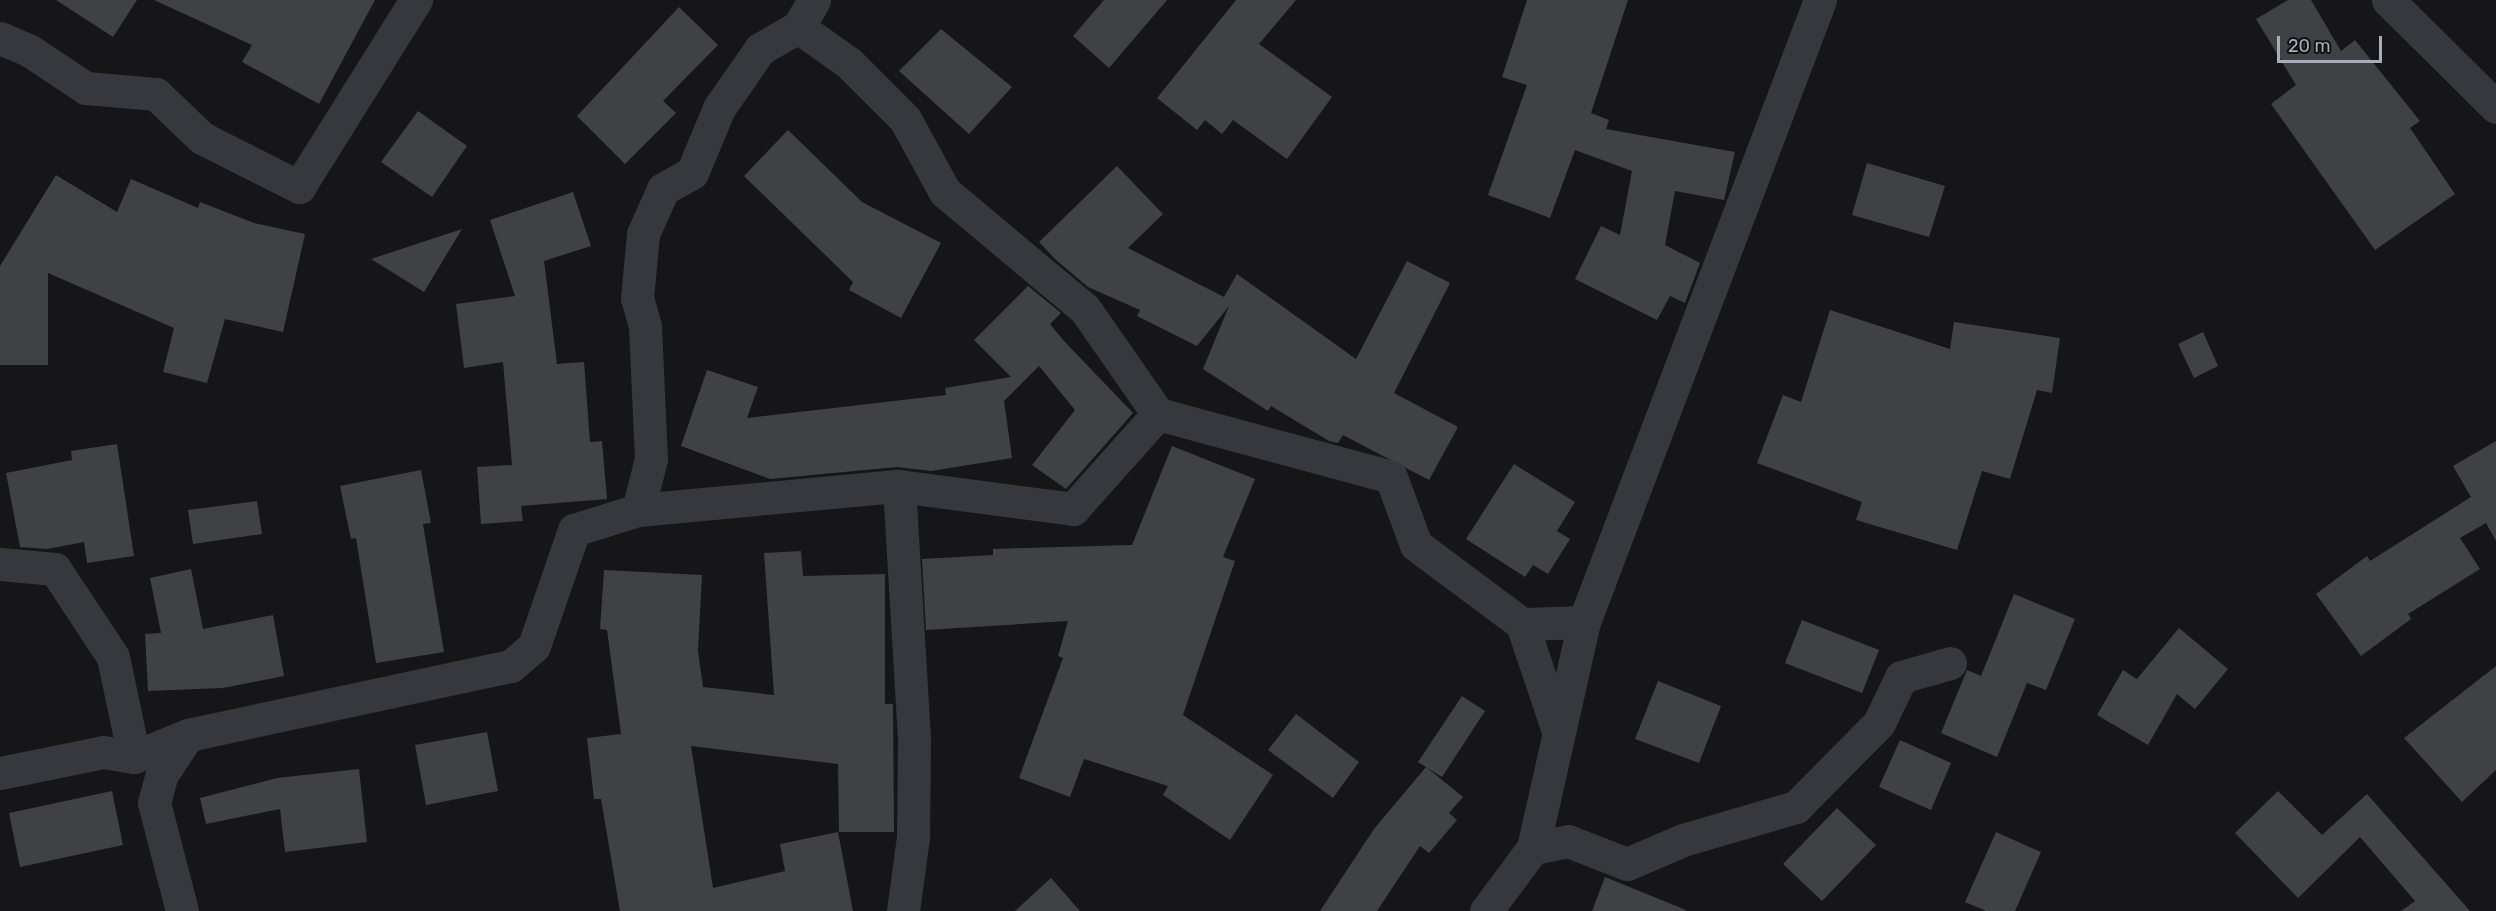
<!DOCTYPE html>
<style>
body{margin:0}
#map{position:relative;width:2496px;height:911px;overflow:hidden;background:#161618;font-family:Rubik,sans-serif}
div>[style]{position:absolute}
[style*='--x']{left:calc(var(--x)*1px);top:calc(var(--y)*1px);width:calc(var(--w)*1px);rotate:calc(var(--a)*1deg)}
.building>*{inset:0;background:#404145}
.minor>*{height:33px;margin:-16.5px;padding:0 16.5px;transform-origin:16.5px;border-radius:16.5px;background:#37383d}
span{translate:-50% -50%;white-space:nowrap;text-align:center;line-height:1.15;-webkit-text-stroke:5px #111113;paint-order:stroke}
.scale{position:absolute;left:2277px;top:36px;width:105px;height:27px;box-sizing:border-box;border:3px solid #a8adb8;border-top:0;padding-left:8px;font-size:18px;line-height:21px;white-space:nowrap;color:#a8adb8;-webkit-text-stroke:4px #111113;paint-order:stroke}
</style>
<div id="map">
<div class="building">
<i style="clip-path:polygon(56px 0,137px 0,113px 37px)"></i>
<i style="clip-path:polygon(154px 0,375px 0,319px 104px,242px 62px,252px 45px)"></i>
<i style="clip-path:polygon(1104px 0,1167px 0,1109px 68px,1073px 36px)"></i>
<i style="clip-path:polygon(1236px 0,1296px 0,1259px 44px,1332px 97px,1287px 159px,1233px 120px,1222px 134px,1205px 120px,1197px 130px,1157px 98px)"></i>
<i style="clip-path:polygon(1527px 0,1628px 0,1591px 113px,1609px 120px,1606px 129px,1735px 152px,1724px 200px,1675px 191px,1665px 245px,1700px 263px,1685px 303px,1670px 296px,1657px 320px,1575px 279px,1601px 226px,1620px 235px,1632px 171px,1575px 150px,1550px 218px,1488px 195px,1527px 85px,1502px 77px)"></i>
<i style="clip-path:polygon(2288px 0,2311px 0,2341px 51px,2355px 40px,2420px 121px,2410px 128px,2455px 194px,2375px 250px,2271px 104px,2296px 85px,2256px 19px)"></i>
<i style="clip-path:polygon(679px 7px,718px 45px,663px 101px,676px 113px,625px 164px,577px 116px)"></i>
<i style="clip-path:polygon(941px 29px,1012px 87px,969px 134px,899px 71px)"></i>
<i style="clip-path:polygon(418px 111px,467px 146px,432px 197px,381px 162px)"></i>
<i style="clip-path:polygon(788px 130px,862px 202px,941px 243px,901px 318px,849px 290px,853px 282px,744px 176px)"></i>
<i style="clip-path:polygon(1867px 163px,1945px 186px,1929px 237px,1852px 215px)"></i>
<i style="clip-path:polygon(1117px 166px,1163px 214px,1128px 248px,1224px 297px,1237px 274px,1356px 359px,1407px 261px,1450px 283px,1394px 393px,1458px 427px,1429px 480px,1343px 435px,1338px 443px,1329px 441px,1271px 406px,1268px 411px,1203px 369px,1229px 306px,1197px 346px,1137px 316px,1140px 310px,1088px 287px,1055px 259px,1039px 242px)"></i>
<i style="clip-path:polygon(56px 175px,117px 212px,131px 179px,198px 208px,200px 202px,254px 223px,305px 234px,283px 332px,225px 319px,207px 383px,163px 372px,174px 328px,48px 273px,48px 365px,0 365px,0 266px)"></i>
<i style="clip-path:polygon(573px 192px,591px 246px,544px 261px,557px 364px,584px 362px,590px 442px,602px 441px,607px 499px,521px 506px,523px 521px,481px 524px,477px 467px,512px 465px,503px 362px,464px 368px,456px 304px,515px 296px,490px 220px)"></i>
<i style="clip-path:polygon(462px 229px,424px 292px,371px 259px)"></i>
<i style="clip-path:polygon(1028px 286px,1061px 313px,1050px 324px,1064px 341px,1133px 413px,1066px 489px,1032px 465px,1075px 410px,1039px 366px,1004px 401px,1012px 458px,931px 471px,897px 467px,770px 479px,681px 446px,707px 370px,758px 387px,747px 418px,946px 395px,945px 388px,1011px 377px,974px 340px)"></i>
<i style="clip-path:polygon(1830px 310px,1950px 349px,1954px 322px,2060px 338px,2052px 393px,2037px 390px,2010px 479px,1982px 471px,1957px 550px,1856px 520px,1862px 502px,1757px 463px,1783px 395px,1801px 402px)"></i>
<i style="clip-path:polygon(2203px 332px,2218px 366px,2194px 378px,2178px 344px)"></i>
<i style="clip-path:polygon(2496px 441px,2496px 541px,2486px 523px,2460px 538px,2480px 569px,2408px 614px,2411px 619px,2361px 656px,2316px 594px,2367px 556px,2370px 561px,2471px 497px,2453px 466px)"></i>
<i style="clip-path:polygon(117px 444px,134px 556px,87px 563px,84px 542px,47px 549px,20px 547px,6px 473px,72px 460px,71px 451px)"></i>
<i style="clip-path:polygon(1172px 446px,1255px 479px,1223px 557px,1235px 561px,1183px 715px,1273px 775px,1230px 840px,1163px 795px,1168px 786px,1084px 759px,1070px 797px,1019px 778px,1063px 658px,1058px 656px,1068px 621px,926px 630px,922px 559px,993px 555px,993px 549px,1132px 545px)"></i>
<i style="clip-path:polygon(1514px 464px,1575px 502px,1557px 531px,1570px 539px,1548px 574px,1533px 565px,1525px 577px,1466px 539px)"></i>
<i style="clip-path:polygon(421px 470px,431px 523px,423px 524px,444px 652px,376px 663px,356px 538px,351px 539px,340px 486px)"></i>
<i style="clip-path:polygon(257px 501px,262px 534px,193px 544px,188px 510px)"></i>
<i style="clip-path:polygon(801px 551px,803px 576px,885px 574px,885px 704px,893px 704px,894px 832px,839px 832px,838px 764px,691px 746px,713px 888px,785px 871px,780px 844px,838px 832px,853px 911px,620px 911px,601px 799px,594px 799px,587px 738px,621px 734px,607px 630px,600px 629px,604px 570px,702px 575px,698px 651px,703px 687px,774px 695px,764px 553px)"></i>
<i style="clip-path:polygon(191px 569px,203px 629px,273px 615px,284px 676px,223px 688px,148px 691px,145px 634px,161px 633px,150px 578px)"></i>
<i style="clip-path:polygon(2014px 594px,2075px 619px,2046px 690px,2027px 683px,1997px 757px,1941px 733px,1967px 670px,1981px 676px)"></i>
<i style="clip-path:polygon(1802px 620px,1879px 650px,1862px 693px,1785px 663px)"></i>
<i style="clip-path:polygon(2179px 628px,2228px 669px,2195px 709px,2177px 694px,2148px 745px,2097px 715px,2123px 670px,2137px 679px)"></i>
<i style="clip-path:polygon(2496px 666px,2496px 770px,2462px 802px,2404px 738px)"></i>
<i style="clip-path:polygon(1658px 681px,1721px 706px,1699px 763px,1635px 739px)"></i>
<i style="clip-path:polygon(1462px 696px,1485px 711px,1442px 777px,1418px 762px)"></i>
<i style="clip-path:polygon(1296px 714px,1359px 762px,1333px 798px,1268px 750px)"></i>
<i style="clip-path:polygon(487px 732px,498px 791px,426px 805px,415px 745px)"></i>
<i style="clip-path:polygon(1900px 740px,1951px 763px,1931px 810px,1879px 787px)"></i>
<i style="clip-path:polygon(1426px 767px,1463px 797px,1449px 813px,1457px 820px,1429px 853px,1420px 846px,1377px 911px,1320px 911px,1374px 829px)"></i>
<i style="clip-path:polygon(359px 769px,367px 842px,285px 852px,280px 809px,206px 824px,200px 798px,277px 778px)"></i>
<i style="clip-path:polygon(112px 791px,123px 845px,20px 867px,9px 813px)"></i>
<i style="clip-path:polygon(2278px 791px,2322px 835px,2367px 794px,2470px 911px,2401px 911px,2415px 901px,2360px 837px,2298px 898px,2235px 833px)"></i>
<i style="clip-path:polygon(1837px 808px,1876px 845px,1822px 901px,1783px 864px)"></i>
<i style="clip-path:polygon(1996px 832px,2041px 852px,2015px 911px,1986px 911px,1965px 902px)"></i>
<i style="clip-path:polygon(1605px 877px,1686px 910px,1685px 911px,1592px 911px)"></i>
<i style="clip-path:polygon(1051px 878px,1080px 911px,1015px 911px)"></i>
</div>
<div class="minor">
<i style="--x:2388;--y:0;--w:152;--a:44.7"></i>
<i style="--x:798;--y:27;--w:62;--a:35.2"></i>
<i style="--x:849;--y:63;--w:79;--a:45"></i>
<i style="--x:905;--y:119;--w:83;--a:61.3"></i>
<i style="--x:945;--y:192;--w:182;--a:39.9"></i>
<i style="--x:1085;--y:309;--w:128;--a:55.2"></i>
<i style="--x:1158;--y:414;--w:241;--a:15.1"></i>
<i style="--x:1391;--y:477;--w:72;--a:69.8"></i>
<i style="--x:1416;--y:545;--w:132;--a:36.7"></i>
<i style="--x:1522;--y:624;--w:110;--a:71.4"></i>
<i style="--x:0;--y:38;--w:33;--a:23"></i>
<i style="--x:30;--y:51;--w:67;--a:33.5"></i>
<i style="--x:86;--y:88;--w:70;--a:4.9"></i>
<i style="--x:156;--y:94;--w:64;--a:43.7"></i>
<i style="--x:202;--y:138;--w:109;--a:26.8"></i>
<i style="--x:299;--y:187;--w:221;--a:-58"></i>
<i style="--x:899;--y:486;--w:256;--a:86.6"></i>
<i style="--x:914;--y:742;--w:95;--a:90.6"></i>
<i style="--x:913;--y:837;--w:75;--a:97.7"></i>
<i style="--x:638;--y:510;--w:53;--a:-75.7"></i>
<i style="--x:651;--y:459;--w:133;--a:-92.6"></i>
<i style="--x:645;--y:326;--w:29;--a:-106"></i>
<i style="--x:637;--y:298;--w:64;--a:-84.6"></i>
<i style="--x:643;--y:234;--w:49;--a:-66"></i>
<i style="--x:663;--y:189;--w:33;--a:-29"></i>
<i style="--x:692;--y:173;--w:70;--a:-67.4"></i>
<i style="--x:719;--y:108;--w:72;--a:-55.2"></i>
<i style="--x:760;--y:49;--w:44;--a:-30.1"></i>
<i style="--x:798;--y:27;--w:31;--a:-59"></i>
<i style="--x:0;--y:564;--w:55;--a:5.2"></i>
<i style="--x:55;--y:569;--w:105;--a:56.6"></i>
<i style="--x:113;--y:657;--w:102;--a:78.1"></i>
<i style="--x:1522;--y:624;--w:62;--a:-1.8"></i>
<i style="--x:0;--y:773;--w:105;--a:-11.5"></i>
<i style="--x:103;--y:752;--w:31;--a:9"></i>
<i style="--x:134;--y:757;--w:58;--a:-22.2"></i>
<i style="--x:188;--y:735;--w:330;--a:-12.1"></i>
<i style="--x:511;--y:666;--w:30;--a:-41"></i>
<i style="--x:534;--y:646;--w:123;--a:-71"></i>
<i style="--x:574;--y:530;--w:67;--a:-17.4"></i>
<i style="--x:638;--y:510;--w:262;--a:-5.3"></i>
<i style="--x:899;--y:486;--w:176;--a:7.5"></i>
<i style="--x:1073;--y:509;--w:127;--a:-48.2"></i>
<i style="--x:1533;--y:848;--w:36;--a:-11"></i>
<i style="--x:1568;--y:841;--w:63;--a:21.3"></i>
<i style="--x:1627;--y:864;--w:61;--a:-23.2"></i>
<i style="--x:1683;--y:840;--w:118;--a:-16.3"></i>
<i style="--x:1796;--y:807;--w:118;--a:-45.3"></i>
<i style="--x:1879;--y:723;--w:51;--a:-64.4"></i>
<i style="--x:1901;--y:677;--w:51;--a:-15.9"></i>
<i style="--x:182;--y:911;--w:112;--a:-104.5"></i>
<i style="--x:154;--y:803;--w:30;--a:-75"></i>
<i style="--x:162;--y:774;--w:47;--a:-56.3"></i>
<i style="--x:1486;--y:911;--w:79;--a:-53.3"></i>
<i style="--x:1533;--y:848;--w:232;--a:-77.3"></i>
<i style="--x:1584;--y:622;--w:665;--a:-69.22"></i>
</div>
<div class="scale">20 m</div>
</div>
